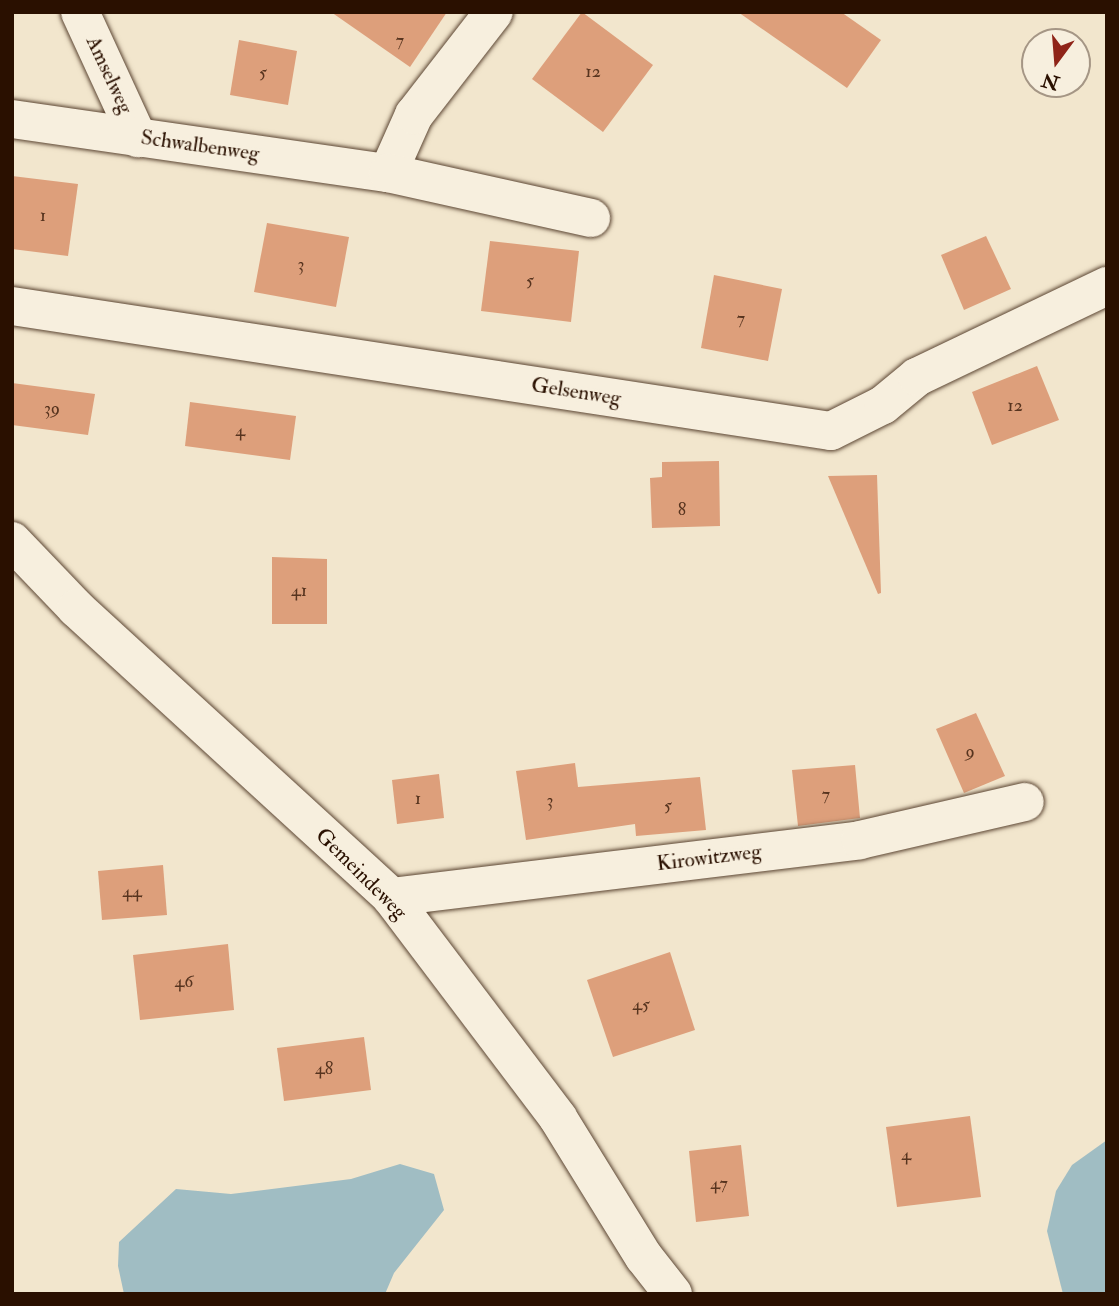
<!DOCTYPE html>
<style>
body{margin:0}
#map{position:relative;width:1119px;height:1306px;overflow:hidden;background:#f2e6cd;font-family:"IM FELL Double Pica",serif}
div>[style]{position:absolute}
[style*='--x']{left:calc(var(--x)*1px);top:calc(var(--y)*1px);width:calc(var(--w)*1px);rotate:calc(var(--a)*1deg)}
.water>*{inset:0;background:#a0bdc3}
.building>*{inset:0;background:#dd9f7b}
.roads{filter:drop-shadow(0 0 2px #5c4633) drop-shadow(0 0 2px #5c4633)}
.minor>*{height:38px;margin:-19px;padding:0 19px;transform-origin:19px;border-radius:19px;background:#f7efde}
span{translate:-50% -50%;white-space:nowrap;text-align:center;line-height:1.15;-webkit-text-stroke:5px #f7efde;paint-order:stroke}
.number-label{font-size:18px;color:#57341f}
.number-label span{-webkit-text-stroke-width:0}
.street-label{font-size:21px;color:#2a1000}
.frame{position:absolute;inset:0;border:14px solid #2a1000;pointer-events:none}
.north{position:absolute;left:1021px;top:28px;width:70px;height:70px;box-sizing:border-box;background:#f7efde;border:2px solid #a59685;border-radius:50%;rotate:196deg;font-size:19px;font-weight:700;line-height:28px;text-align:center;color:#2a1000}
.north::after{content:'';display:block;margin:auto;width:24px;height:32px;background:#8f2418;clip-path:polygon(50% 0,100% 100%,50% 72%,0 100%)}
</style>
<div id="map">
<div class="water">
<i style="clip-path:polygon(1107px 1140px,1107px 1294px,1063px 1294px,1047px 1231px,1056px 1191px,1072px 1165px)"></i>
<i style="clip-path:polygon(400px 1164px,434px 1174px,444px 1210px,394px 1273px,385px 1294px,124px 1294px,118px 1266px,119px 1242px,176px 1189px,231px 1194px,351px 1179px)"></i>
</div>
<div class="building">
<i style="clip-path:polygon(331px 12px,447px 12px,410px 67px)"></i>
<i style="clip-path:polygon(582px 12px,653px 65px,603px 132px,532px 79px)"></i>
<i style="clip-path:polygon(738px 12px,841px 12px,881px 40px,847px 88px)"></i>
<i style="clip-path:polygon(239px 40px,297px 51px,288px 105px,230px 95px)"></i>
<i style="clip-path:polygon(12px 176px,78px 184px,68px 256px,12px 249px)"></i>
<i style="clip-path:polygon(267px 223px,349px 237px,336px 307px,254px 292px)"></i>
<i style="clip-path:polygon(986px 236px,1011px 289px,964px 310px,941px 255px)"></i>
<i style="clip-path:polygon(490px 241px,579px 251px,571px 322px,481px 311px)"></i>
<i style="clip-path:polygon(714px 275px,782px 289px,768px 361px,701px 348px)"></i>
<i style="clip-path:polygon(1037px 366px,1059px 420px,992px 445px,972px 392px)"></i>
<i style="clip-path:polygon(12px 383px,95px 394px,88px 435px,12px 425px)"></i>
<i style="clip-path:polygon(190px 402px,296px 416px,290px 460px,185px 446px)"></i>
<i style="clip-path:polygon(719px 461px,720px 526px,652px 528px,650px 478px,662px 477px,662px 462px)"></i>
<i style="clip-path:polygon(877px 475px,881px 593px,878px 594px,828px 476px)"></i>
<i style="clip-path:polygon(272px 557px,327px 559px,327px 624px,272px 624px)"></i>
<i style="clip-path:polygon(976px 713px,1005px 776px,964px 793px,936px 729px)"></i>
<i style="clip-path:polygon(575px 763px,578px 787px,700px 777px,706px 830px,636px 836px,635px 824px,526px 840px,516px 771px)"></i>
<i style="clip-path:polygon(855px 765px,860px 818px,798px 826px,792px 770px)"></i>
<i style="clip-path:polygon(439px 774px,444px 818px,397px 824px,392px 780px)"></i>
<i style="clip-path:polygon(163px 865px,167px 915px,102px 920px,98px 871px)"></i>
<i style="clip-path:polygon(228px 944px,234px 1010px,140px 1020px,133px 955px)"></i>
<i style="clip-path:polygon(670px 952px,695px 1030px,613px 1057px,587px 980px)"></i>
<i style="clip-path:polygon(364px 1037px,371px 1090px,284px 1101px,277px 1048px)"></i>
<i style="clip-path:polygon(970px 1116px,981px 1197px,897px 1207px,886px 1127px)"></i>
<i style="clip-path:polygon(741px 1145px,749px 1216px,696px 1222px,689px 1151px)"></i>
</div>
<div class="roads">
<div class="minor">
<i style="--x:80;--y:12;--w:139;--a:65.3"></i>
<i style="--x:12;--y:119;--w:380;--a:8.2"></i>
<i style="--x:388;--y:173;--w:64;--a:-65.9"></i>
<i style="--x:414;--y:115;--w:130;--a:-52.2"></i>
<i style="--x:388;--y:173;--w:208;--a:12.5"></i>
<i style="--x:12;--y:306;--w:828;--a:8.68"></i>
<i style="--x:831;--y:431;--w:58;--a:-26.6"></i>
<i style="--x:883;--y:405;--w:44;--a:-39.5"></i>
<i style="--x:917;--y:377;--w:211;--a:-25.6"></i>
<i style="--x:12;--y:541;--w:93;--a:46.3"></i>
<i style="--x:76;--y:608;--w:427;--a:42.5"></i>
<i style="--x:391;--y:897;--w:277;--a:52.9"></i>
<i style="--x:558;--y:1118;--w:163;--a:58.3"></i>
<i style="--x:644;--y:1257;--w:47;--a:51.9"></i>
<i style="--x:391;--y:897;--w:472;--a:-6.9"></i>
<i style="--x:860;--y:840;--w:169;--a:-13"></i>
</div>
</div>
<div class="number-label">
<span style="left:400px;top:41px">7</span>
<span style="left:593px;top:72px">12</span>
<span style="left:263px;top:73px">5</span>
<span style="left:43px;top:216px">1</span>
<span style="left:301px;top:265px">3</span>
<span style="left:530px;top:281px">5</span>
<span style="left:741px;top:319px">7</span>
<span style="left:1015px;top:406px">12</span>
<span style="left:52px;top:409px">39</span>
<span style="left:240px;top:431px">4</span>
<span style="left:682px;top:510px">8</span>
<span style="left:299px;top:591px">41</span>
<span style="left:970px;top:752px">9</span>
<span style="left:826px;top:795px">7</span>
<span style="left:418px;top:799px">1</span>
<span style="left:550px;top:801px">3</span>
<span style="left:668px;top:806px">5</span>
<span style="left:132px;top:892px">44</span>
<span style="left:184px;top:982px">46</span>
<span style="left:641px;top:1005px">45</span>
<span style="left:324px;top:1069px">48</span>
<span style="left:906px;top:1155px">4</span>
<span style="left:719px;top:1184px">47</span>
</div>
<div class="street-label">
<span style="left:109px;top:75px;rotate:65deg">Amselweg</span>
<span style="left:200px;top:146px;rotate:8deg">Schwalbenweg</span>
<span style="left:576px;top:392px;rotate:9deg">Gelsenweg</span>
<span style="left:709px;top:858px;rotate:-7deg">Kirowitzweg</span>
<span style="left:361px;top:874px;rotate:45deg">Gemeindeweg</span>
</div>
<div class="frame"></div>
<div class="north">N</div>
</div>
